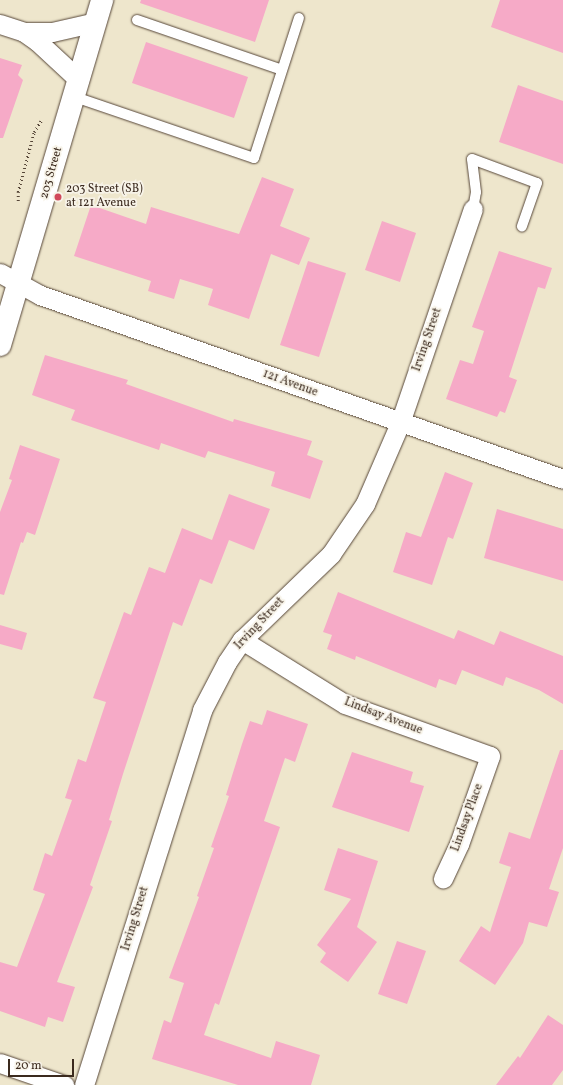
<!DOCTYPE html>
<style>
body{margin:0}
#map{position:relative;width:563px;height:1085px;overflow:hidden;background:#eee6cc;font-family:Vollkorn,serif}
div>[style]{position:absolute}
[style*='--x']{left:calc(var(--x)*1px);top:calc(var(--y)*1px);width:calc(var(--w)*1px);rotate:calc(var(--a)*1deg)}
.building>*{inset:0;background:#f6aac7}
.path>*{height:2.5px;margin-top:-1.25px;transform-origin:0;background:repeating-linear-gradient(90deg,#564638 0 1px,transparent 0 4px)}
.roads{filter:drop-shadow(0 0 1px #564638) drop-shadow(0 0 1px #564638)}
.service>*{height:10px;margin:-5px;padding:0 5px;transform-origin:5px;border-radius:5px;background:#fff}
.minor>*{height:19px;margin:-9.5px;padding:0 9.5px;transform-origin:9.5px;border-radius:9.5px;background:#fff}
.secondary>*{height:22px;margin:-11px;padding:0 11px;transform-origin:11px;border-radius:11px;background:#fff}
.dots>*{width:11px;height:11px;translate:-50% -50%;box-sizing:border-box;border:2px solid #f7f3e8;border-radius:50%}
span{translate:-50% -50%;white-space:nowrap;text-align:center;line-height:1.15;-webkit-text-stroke:3.5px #f7f3e8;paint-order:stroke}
.street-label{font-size:12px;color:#3b2a1e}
.poi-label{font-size:12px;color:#3b2a1e}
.left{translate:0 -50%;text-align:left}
.scale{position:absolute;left:8px;top:1059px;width:66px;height:18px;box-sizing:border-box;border:2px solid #3b2a1e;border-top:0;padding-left:5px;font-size:12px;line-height:14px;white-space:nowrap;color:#3b2a1e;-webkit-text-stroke:3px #f7f3e8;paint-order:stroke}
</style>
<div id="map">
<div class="building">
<i style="clip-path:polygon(141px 0,269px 0,255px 42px,140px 3px)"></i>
<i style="clip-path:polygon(500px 0,563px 0,563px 53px,491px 27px)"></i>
<i style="clip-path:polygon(146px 42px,248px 77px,234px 118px,132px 83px)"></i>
<i style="clip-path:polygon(0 58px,22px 65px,18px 75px,23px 80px,3px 138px,0 138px)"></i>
<i style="clip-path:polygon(518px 85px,563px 101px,563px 164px,499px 142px)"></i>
<i style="clip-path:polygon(262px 177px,294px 189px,280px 226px,310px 238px,299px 265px,271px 254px,249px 319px,208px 305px,213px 289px,180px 279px,174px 299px,148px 291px,151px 281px,74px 256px,91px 205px,146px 224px,151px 207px,239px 234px)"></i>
<i style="clip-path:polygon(382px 221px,416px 233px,400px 282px,365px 270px)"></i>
<i style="clip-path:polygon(499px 251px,552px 268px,545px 289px,538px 287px,509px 377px,517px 380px,505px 413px,500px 411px,497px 417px,446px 399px,460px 360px,473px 364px,484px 331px,472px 327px)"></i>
<i style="clip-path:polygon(308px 261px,346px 273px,319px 357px,280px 345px)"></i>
<i style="clip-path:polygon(45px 355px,128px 380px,126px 384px,233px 422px,234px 419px,312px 441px,307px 455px,323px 461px,310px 499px,271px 486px,275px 472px,208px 451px,205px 458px,161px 443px,159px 450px,71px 420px,75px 410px,32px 395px)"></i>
<i style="clip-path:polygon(20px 445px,60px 459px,35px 535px,27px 532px,23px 543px,21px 542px,4px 595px,0 594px,0 512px,12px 480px,9px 479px)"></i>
<i style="clip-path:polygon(445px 472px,473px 483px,453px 539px,448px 537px,432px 585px,393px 572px,406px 532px,421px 537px)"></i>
<i style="clip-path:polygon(229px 494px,270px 509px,254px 550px,229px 540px,212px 584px,200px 579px,182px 626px,173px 622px,123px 774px,109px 820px,112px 821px,90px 885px,93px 887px,57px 982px,75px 987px,63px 1022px,48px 1017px,45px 1027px,0 1011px,0 962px,17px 967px,45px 894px,33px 890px,45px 853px,52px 856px,72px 800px,65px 798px,78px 759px,86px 762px,106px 702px,93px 698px,124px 612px,131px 615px,149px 567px,165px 573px,182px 528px,212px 540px)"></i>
<i style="clip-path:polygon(497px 509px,563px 529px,563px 581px,484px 558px)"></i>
<i style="clip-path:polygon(338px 592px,454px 639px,458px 630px,494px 645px,500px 631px,563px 656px,563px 704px,539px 690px,506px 677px,503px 686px,462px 670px,456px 685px,439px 679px,436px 688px,356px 656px,355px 660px,327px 649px,332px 635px,323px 632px)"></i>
<i style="clip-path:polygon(0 625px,27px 633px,22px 650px,0 644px)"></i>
<i style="clip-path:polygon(267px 710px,308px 724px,295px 762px,285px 758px,264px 821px,280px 827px,219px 1005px,215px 1003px,204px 1035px,271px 1058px,276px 1041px,320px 1055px,311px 1085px,238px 1085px,152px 1059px,164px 1020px,171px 1023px,184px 983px,169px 978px,199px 897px,197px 896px,214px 848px,211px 847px,229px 796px,226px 795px,242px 744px,250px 721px,262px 725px)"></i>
<i style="clip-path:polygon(560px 750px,563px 750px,563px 848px,549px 889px,559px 892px,547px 927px,529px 922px,523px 943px,495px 985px,459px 961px,481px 926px,490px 932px,511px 867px,499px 863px,509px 832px,530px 839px)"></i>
<i style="clip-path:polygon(352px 752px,413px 772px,410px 782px,424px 786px,409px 832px,332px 807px)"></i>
<i style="clip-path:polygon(338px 848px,378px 861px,357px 927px,377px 942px,348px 982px,320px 962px,326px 953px,317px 945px,351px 899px,324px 890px)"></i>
<i style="clip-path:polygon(397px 941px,426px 951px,407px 1004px,378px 994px)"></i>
<i style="clip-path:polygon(548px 1015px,563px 1025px,563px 1070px,552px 1085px,496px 1085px,518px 1056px,520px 1058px)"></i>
</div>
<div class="path">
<i style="--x:18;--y:201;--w:9;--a:-90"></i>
<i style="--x:18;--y:192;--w:62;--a:-75.1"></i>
<i style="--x:34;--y:132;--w:15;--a:-58"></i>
</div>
<div class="roads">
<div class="service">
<i style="--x:137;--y:20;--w:153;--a:19"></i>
<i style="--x:75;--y:97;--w:189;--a:18.8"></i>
<i style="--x:254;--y:158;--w:147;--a:-72.2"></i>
<i style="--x:473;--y:209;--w:17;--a:-80"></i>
<i style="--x:476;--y:192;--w:33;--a:-97"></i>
<i style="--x:472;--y:159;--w:69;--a:20.3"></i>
<i style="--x:537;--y:183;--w:46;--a:109.2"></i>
</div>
<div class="minor">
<i style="--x:0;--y:24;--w:25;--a:18"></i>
<i style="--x:24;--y:32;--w:16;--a:35"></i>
<i style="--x:37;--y:41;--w:57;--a:42.9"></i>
<i style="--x:24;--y:32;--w:28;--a:0"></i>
<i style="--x:52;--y:32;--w:45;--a:-12.8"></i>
<i style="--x:0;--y:273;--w:46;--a:28.8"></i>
<i style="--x:40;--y:295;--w:554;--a:19.38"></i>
<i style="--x:242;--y:640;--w:121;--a:31.9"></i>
<i style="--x:345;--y:704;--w:154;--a:19.7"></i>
<i style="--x:490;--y:756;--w:93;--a:109.4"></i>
<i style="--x:459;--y:844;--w:38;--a:115"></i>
<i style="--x:0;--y:1063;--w:68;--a:19"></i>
<i style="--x:84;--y:1085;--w:393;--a:-72.5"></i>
<i style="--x:202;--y:710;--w:54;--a:-62.5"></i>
<i style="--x:227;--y:662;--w:27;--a:-56"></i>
<i style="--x:242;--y:640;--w:124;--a:-44"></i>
<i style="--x:331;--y:554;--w:60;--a:-55.8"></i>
<i style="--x:365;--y:504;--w:88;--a:-66.6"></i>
<i style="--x:400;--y:423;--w:226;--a:-71.2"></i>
</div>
<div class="secondary">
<i style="--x:0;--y:345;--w:360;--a:-73.5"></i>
</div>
</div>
<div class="dots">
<i style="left:58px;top:197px;background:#d1495b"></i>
</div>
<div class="street-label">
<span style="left:52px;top:173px;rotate:-74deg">203 Street</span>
<span style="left:428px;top:340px;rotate:-71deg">Irving Street</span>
<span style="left:290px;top:384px;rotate:20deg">121 Avenue</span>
<span style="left:260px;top:624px;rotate:-47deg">Irving Street</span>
<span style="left:383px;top:717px;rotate:21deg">Lindsay Avenue</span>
<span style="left:468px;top:818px;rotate:-70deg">Lindsay Place</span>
<span style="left:136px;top:919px;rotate:-73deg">Irving Street</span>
</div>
<div class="poi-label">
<span class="left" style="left:66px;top:197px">203 Street (SB)<br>at 121 Avenue</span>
</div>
<div class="scale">20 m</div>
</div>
